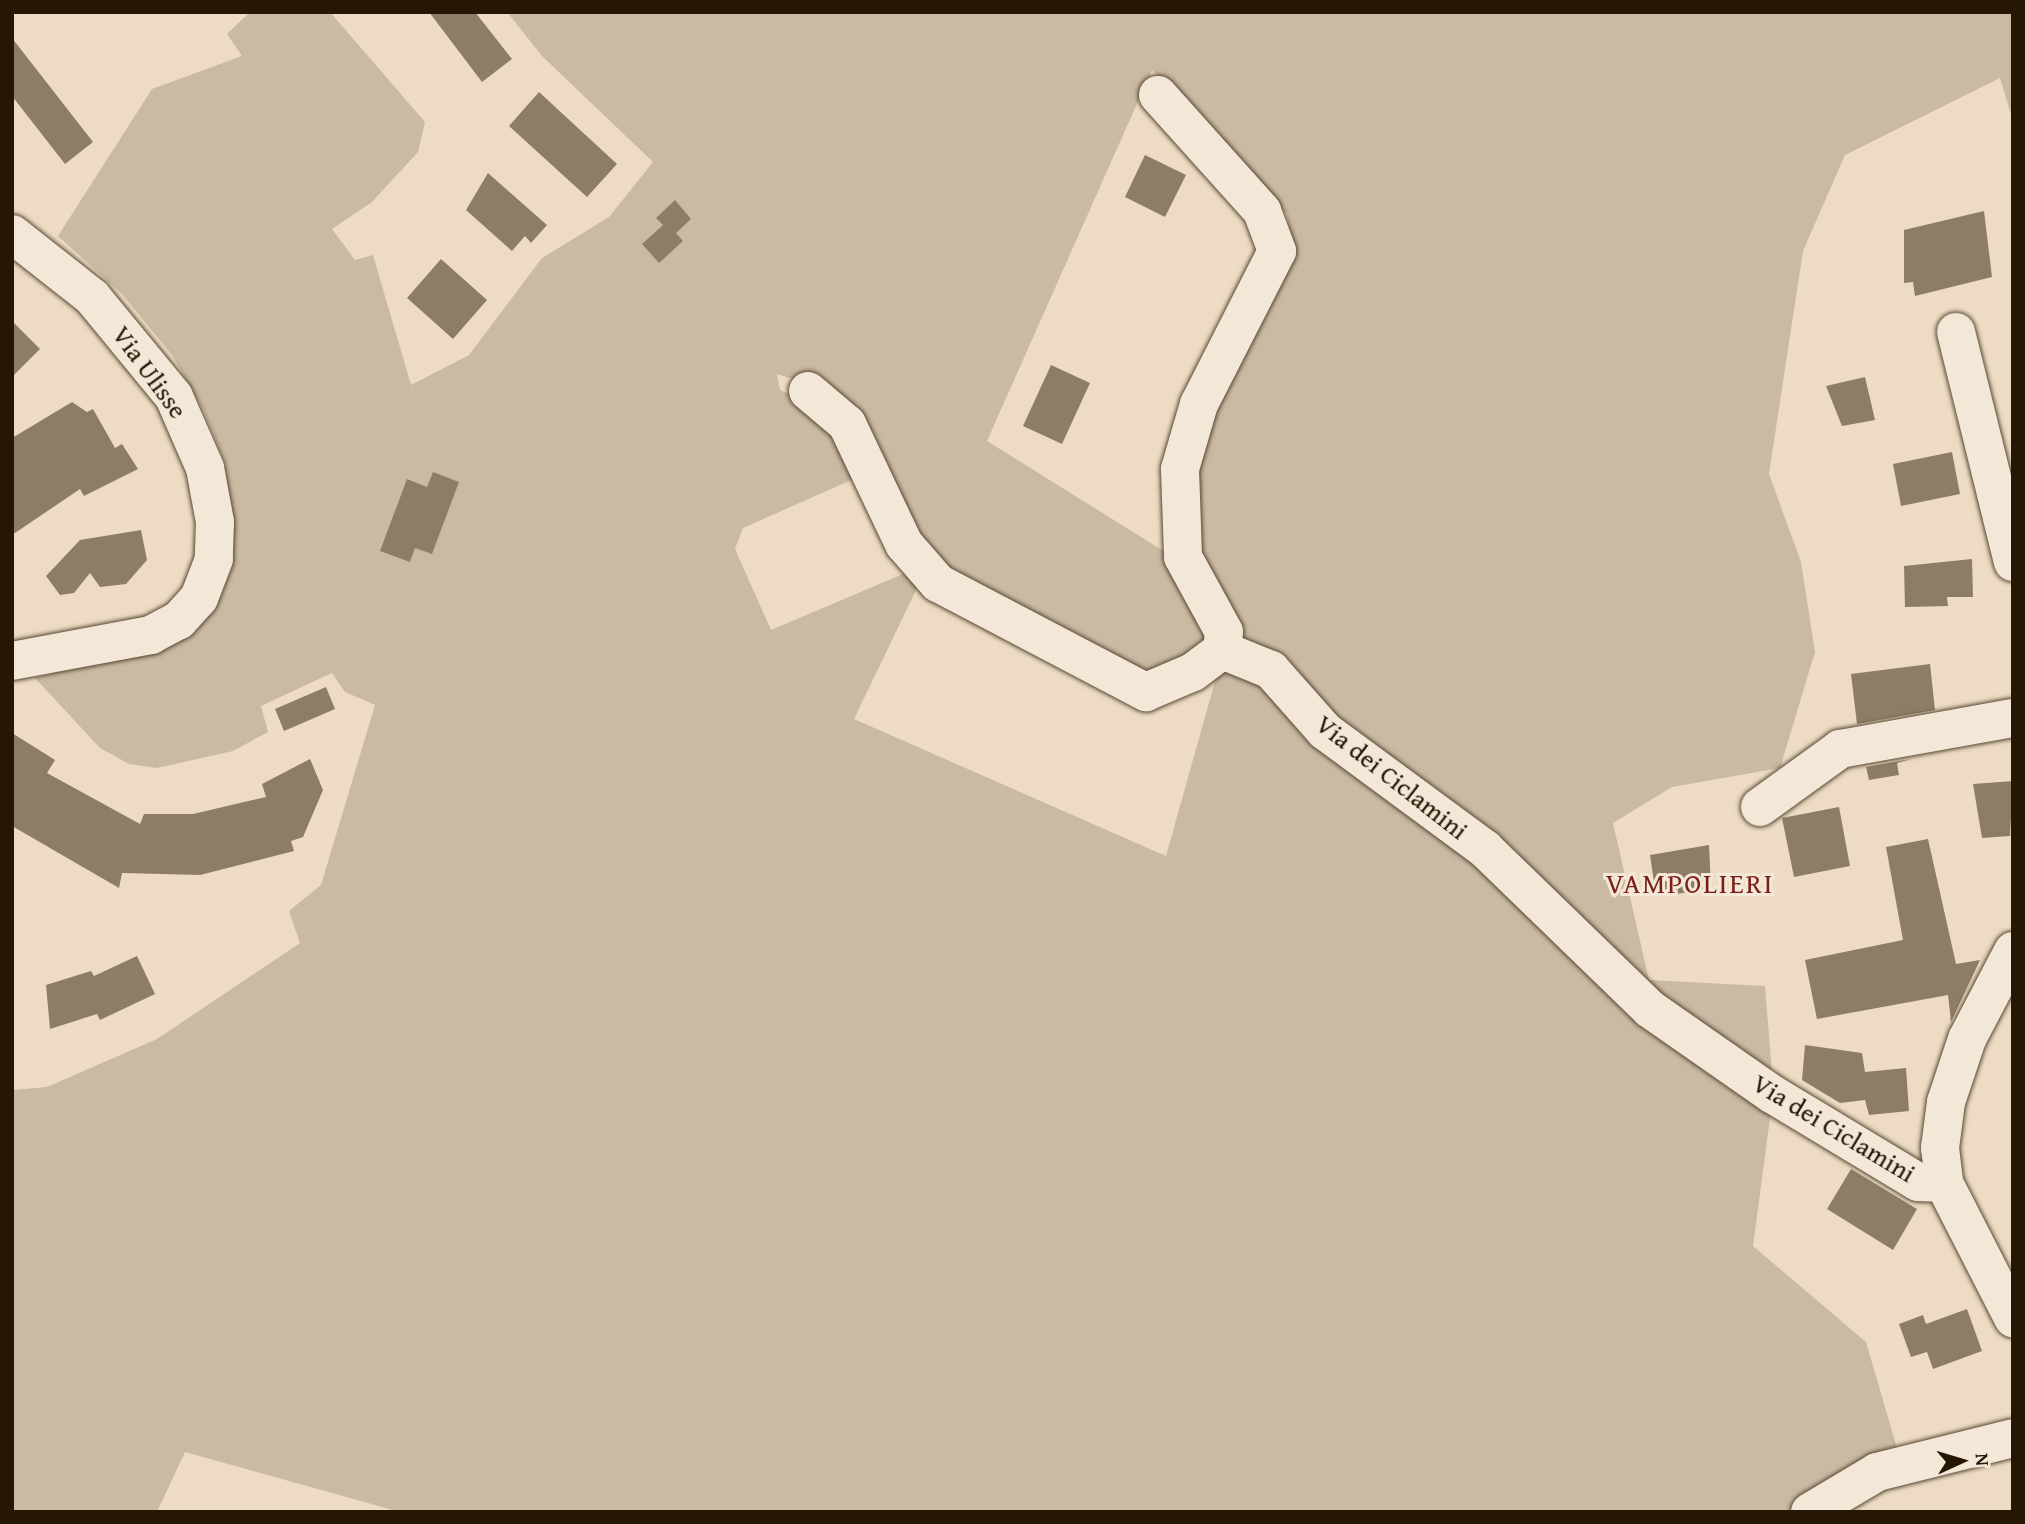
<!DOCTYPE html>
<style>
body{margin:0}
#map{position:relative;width:2025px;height:1524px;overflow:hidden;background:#eddcc3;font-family:"Gentium Book Plus",serif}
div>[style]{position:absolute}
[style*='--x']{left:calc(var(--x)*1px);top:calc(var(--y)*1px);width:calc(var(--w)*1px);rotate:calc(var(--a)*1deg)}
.green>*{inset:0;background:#cbbaa3}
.building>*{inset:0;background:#8d7d67}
.roads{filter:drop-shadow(0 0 2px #584834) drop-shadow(0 0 2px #584834)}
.minor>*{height:38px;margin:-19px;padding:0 19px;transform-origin:19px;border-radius:19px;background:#f3e8d8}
span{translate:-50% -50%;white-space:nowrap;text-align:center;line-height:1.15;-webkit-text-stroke:6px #f3e8d8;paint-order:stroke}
.street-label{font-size:26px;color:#261604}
.neighbourhood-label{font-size:28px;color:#7a1f14;letter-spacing:2px}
.frame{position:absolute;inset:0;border:14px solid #261604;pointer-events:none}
.north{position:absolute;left:1927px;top:1426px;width:70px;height:70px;-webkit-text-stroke:5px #f3e8d8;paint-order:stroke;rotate:86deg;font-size:19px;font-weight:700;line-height:28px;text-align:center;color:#261604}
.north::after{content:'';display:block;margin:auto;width:24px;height:32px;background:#261604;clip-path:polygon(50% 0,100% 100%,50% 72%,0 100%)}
</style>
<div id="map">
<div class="green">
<i style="clip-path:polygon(250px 12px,330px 12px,425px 122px,418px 152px,372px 202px,332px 229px,355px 260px,373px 255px,411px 385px,469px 355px,542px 258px,609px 217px,653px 162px,542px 56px,507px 12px,2013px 12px,2013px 121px,2000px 78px,1845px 155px,1803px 251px,1769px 474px,1801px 562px,1815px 652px,1780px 768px,1672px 787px,1613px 823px,1649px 980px,1765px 986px,1773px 1085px,1649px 999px,1236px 631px,1198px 548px,1199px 462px,1218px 399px,1293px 248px,1287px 214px,1152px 70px,987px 441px,1170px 555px,1211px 629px,1190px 662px,1151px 684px,938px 575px,831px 391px,777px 374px,780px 390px,815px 405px,865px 474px,743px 528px,735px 549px,771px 630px,903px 574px,920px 582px,854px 719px,1166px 856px,1219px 667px,1236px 661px,1772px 1103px,1753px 1246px,1866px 1342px,1897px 1448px,1785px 1512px,400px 1512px,185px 1452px,157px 1512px,12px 1512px,12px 1090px,47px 1087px,157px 1039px,300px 943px,289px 911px,321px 885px,375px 705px,345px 692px,332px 673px,261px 706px,268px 732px,233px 751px,157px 768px,129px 764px,100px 748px,35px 678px,186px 637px,217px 605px,233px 565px,225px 462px,203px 409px,172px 355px,122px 294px,58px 236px,152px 89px,242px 56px,227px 34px)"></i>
</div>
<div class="building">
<i style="clip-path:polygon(429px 12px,475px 12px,512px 59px,482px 82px)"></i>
<i style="clip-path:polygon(12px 38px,93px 142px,65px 164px,12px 96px)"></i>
<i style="clip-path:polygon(539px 92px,617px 164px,587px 197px,509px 126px)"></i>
<i style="clip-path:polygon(1145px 155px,1186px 175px,1165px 217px,1125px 197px)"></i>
<i style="clip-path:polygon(488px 173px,547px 225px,531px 243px,525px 236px,512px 251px,466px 210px)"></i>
<i style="clip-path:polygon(675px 200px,691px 219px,676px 233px,683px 241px,659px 263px,642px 244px,663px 225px,656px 218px)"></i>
<i style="clip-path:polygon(1984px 211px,1992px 277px,1915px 296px,1913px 282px,1904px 283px,1904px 230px)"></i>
<i style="clip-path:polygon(441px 259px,487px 300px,453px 339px,407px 298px)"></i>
<i style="clip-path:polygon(12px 321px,40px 349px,12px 377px)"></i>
<i style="clip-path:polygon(1051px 365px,1090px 383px,1062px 444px,1023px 426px)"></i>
<i style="clip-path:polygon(1865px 377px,1875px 420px,1842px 426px,1826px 386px)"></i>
<i style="clip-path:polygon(72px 402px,87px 412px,93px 409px,115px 448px,122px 444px,138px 469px,84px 496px,80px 489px,12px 535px,12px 438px)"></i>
<i style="clip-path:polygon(1952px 452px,1960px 494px,1901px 506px,1893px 464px)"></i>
<i style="clip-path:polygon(433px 472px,459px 482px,432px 554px,415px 548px,410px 562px,380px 551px,407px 479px,427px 487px)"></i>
<i style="clip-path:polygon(141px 530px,147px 560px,126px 584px,100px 587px,90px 573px,74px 593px,60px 595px,46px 576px,80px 540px)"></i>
<i style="clip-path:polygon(1972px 559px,1973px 597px,1947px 597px,1948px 606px,1905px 607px,1904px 566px)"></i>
<i style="clip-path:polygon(1930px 664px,1935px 710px,1857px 724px,1851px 674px)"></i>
<i style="clip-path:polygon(326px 687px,335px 709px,284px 731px,275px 709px)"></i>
<i style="clip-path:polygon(12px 733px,55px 760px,47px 773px,140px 824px,144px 814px,193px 814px,266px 797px,262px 784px,310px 759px,323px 790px,303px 837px,291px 841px,294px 851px,200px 875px,122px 873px,119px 888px,12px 826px)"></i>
<i style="clip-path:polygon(1911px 759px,1897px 763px,1899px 775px,1869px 780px,1866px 767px)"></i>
<i style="clip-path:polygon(2013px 781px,2010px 836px,1982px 838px,1973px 784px)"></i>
<i style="clip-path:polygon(1839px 807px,1850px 866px,1794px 877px,1782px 818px)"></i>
<i style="clip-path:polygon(1928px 839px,1956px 964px,1980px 960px,1951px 1022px,1948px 995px,1817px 1019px,1805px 960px,1903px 940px,1886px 847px)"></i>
<i style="clip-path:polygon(1709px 845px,1711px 888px,1665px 896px,1663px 880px,1654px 882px,1650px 855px)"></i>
<i style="clip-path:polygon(137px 956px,155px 994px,100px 1020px,97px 1014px,50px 1029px,46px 985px,91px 971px,94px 976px)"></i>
<i style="clip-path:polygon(1805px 1045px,1862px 1053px,1865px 1072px,1906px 1068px,1909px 1111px,1869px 1115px,1865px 1100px,1840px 1103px,1802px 1080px)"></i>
<i style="clip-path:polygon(1851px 1169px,1917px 1209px,1893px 1250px,1827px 1209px)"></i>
<i style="clip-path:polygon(1967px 1309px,1982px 1351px,1933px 1369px,1927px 1352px,1911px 1357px,1899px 1324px,1923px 1315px,1926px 1324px)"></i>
</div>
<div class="roads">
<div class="minor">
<i style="--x:1158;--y:95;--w:156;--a:48.1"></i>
<i style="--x:1262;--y:211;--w:43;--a:69.4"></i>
<i style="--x:1277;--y:251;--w:172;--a:117"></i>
<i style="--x:1199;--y:404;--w:68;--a:106.3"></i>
<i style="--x:1180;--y:469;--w:88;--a:88"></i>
<i style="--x:1183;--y:557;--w:85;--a:61.3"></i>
<i style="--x:1224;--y:632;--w:18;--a:96"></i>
<i style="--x:12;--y:234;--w:102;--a:38.2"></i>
<i style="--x:92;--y:297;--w:129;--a:50.6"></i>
<i style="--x:174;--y:397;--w:77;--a:66.4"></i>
<i style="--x:205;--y:468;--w:55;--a:79.5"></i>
<i style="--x:215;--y:522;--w:37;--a:92"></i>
<i style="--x:214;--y:559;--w:42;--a:111"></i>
<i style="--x:199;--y:598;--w:30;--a:132"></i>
<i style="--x:179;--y:620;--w:32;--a:152"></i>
<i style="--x:151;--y:635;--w:141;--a:169.4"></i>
<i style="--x:1956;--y:332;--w:237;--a:76.1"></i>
<i style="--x:808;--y:391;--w:51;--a:40.2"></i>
<i style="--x:847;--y:424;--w:133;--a:64.6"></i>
<i style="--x:904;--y:544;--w:52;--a:48.9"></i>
<i style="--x:938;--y:583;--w:235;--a:27.7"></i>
<i style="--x:1146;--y:692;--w:51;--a:-23.1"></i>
<i style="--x:1193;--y:672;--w:36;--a:-37"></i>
<i style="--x:1222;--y:650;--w:53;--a:22.2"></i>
<i style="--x:1271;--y:670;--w:81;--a:48.5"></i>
<i style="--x:1325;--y:731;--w:199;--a:36.4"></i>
<i style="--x:1485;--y:849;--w:230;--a:44.1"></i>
<i style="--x:1650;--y:1009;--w:149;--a:34.9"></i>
<i style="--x:1772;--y:1094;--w:170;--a:31.1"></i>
<i style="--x:1918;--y:1182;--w:26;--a:2"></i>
<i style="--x:1760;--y:807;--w:99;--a:-35.9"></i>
<i style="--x:1840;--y:749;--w:176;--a:-10.2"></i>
<i style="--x:2013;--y:951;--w:99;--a:117.6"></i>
<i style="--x:1967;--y:1039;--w:66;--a:108.4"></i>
<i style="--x:1946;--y:1102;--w:46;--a:97.4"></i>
<i style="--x:1940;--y:1148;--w:35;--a:83"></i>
<i style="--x:1944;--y:1183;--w:152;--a:62.9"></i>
<i style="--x:1810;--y:1512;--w:78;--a:-30.8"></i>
<i style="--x:1877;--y:1472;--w:140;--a:-14"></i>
</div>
</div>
<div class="street-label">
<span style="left:150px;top:372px;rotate:54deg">Via Ulisse</span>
<span style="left:1392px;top:777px;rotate:38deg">Via dei Ciclamini</span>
<span style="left:1834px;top:1128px;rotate:31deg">Via dei Ciclamini</span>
</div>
<div class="neighbourhood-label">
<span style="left:1690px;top:883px">VAMPOLIERI</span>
</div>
<div class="frame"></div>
<div class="north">N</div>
</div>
